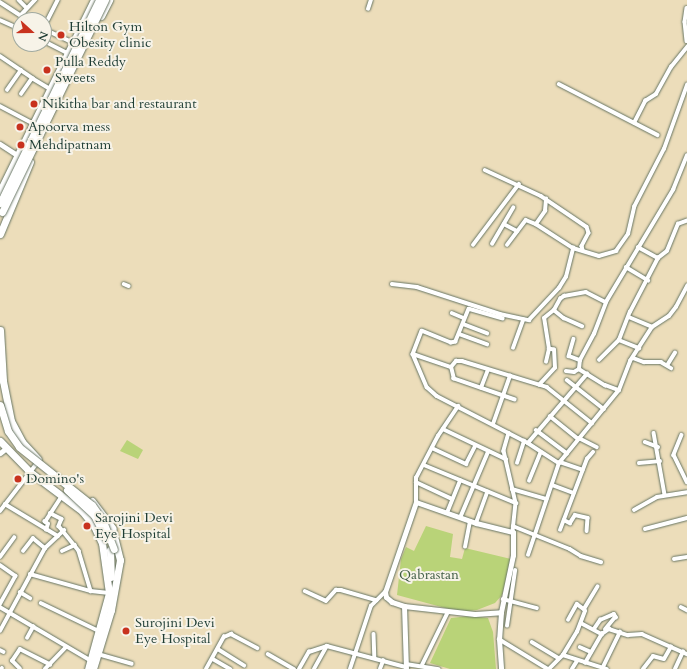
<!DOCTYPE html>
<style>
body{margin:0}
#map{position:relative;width:687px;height:669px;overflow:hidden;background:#ecddba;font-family:Cardo,serif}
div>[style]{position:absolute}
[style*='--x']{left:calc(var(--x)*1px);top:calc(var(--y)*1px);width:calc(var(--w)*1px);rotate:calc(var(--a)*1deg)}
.green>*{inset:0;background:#b9d378}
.roads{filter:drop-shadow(0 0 1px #677563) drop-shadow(0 0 1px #677563)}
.street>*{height:3.5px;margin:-1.75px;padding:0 1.75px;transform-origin:1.75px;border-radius:1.75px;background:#fff}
.secondary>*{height:5px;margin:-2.5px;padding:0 2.5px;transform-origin:2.5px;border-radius:2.5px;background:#fff}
.highway>*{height:7px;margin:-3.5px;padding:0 3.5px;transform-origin:3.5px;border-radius:3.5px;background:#fff}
.bridges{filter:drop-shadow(0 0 1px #677563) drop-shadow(0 0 1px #677563)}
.highway-bridge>*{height:7px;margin:-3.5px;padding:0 3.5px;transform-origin:3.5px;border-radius:3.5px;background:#fff}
.dots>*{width:11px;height:11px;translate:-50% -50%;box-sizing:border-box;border:2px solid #f7f3e8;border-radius:50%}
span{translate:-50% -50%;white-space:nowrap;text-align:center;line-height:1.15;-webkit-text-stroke:4px #f7f3e8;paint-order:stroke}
.poi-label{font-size:14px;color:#1f3d34}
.left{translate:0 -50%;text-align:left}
.park-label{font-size:14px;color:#3e5b42}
.north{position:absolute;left:12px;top:12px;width:40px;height:40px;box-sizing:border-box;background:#f7f3e8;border:1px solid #a1aaa0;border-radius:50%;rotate:111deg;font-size:11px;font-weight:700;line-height:16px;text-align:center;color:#1f3d34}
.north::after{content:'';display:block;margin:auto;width:14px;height:18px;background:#c8321e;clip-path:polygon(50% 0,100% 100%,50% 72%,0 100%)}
</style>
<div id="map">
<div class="green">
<i style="clip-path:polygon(127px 440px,143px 450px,138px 459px,120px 451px)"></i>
<i style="clip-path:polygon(426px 526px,453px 534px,450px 557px,462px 559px,465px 548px,511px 559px,502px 595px,495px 603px,477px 610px,460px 612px,397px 595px,401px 559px,406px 547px,414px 551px)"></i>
<i style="clip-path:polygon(470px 616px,488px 618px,493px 632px,496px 669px,450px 669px,430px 663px,451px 618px)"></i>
</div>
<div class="roads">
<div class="street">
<i style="--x:19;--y:0;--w:11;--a:45"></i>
<i style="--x:0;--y:2;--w:33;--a:33"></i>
<i style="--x:687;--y:8;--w:14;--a:98"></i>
<i style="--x:685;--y:22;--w:19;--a:84"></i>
<i style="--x:368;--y:9;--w:9;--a:-72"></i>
<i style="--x:21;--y:15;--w:21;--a:-47"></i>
<i style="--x:0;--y:20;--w:22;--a:24"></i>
<i style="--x:44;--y:27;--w:30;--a:-63"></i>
<i style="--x:44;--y:29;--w:33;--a:25"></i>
<i style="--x:44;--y:41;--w:27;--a:27"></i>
<i style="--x:0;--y:56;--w:40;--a:34"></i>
<i style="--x:559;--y:84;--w:111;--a:27.3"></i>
<i style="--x:7;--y:90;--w:24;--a:-55"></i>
<i style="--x:21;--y:94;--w:19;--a:-55"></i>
<i style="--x:32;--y:78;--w:21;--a:31"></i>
<i style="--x:0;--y:106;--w:36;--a:28"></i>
<i style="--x:634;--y:123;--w:25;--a:-63"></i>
<i style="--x:645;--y:101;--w:13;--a:-32"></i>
<i style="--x:656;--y:94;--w:31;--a:-61"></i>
<i style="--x:671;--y:67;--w:26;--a:-51"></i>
<i style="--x:485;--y:170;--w:62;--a:24.9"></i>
<i style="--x:541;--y:196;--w:55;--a:34"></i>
<i style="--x:587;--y:227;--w:6;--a:72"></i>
<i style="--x:589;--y:233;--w:15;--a:118"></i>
<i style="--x:582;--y:246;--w:4;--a:76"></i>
<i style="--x:504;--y:224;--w:15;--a:28"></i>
<i style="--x:536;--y:224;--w:16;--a:-55"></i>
<i style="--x:545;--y:211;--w:12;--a:-85"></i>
<i style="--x:492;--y:244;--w:42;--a:-59.7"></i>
<i style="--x:473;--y:245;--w:76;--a:-53"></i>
<i style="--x:507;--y:245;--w:31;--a:-53"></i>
<i style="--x:526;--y:220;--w:11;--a:22"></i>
<i style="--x:536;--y:224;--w:44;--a:33"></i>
<i style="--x:573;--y:248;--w:27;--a:17"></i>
<i style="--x:599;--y:256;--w:18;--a:-16"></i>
<i style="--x:616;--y:251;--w:21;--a:-55"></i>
<i style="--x:628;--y:234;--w:28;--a:-77"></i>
<i style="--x:634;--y:207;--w:65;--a:-62.7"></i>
<i style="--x:664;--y:149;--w:68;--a:-70.2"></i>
<i style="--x:638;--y:247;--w:23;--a:29"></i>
<i style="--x:626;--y:267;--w:26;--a:31"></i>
<i style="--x:124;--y:284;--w:5;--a:22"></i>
<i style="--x:392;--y:284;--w:25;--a:7"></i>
<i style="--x:417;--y:287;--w:87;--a:18"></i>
<i style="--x:500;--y:314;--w:30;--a:12"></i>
<i style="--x:529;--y:320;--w:44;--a:-46.8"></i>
<i style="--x:559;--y:288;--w:13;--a:-58"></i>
<i style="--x:566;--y:277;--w:30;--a:-76"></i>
<i style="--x:554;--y:310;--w:13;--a:39"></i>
<i style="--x:564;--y:318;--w:20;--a:24"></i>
<i style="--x:452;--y:313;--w:13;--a:23"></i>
<i style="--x:629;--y:317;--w:25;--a:23"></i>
<i style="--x:503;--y:319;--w:35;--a:-164"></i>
<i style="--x:469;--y:309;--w:35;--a:112"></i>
<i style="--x:456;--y:342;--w:5;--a:169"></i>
<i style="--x:451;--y:343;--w:31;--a:-158"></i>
<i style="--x:422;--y:331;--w:25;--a:111"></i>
<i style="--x:413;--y:354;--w:36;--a:67"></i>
<i style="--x:427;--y:387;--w:13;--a:42"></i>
<i style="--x:437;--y:396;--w:102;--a:27.3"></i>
<i style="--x:528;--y:443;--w:37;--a:33"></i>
<i style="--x:463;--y:324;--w:26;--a:21"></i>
<i style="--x:459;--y:334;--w:30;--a:20"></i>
<i style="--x:574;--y:339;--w:18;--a:106"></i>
<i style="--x:569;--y:356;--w:12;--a:20"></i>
<i style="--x:619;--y:340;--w:22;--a:22"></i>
<i style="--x:513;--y:348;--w:30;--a:-70"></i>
<i style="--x:413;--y:354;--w:40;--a:18.9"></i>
<i style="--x:633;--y:358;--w:12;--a:20"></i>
<i style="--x:644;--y:362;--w:17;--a:0"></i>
<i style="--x:661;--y:362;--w:12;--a:31"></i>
<i style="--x:599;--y:360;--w:28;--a:-45"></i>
<i style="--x:619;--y:340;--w:30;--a:-69"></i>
<i style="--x:630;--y:312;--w:61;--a:-62.6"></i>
<i style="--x:658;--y:258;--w:11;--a:-38"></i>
<i style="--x:667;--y:251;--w:29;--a:-68"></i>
<i style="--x:678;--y:224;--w:9;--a:-21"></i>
<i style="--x:546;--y:362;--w:13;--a:-77"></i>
<i style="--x:549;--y:349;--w:31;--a:-99"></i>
<i style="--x:544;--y:318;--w:13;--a:-39"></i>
<i style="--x:554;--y:310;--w:13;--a:-61"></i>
<i style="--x:560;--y:299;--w:5;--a:-37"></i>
<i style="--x:564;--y:296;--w:22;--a:-10"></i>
<i style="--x:586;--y:292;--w:22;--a:27"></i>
<i style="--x:668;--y:364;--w:13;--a:-58"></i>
<i style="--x:579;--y:369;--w:9;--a:-84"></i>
<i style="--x:580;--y:360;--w:30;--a:-62"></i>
<i style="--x:594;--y:334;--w:34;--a:-69"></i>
<i style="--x:606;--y:302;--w:131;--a:-59.1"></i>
<i style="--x:673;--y:190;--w:37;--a:-68"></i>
<i style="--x:579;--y:369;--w:31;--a:32"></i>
<i style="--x:605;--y:385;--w:15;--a:20"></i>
<i style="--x:566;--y:371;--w:8;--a:7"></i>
<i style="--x:574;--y:372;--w:6;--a:-31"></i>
<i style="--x:567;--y:380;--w:47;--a:38.1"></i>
<i style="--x:539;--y:385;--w:23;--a:-47"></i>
<i style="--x:555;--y:368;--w:18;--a:-93"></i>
<i style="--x:554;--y:350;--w:5;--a:-169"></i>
<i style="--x:481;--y:388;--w:19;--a:-69"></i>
<i style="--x:515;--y:400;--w:65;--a:-161"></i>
<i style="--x:454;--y:379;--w:12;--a:-104"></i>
<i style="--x:451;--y:367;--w:8;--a:-50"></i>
<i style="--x:456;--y:361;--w:6;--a:0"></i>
<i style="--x:462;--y:361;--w:89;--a:17"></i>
<i style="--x:547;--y:387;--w:58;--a:38.7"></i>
<i style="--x:550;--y:416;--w:36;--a:39"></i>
<i style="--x:493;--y:424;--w:51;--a:-70.5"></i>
<i style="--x:443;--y:429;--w:70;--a:25.5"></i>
<i style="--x:536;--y:430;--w:39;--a:37"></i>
<i style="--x:509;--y:433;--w:19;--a:106"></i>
<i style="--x:504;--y:451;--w:53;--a:77"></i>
<i style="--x:516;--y:503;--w:29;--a:96"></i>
<i style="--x:654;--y:433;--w:63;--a:79.9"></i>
<i style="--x:682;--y:435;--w:22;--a:112"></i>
<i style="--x:674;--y:455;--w:30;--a:64"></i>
<i style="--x:579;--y:438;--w:20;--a:27"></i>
<i style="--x:645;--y:442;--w:14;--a:21"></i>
<i style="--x:528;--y:443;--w:91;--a:-49.5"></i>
<i style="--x:432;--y:448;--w:38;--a:25"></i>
<i style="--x:466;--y:464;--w:20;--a:-63"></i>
<i style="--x:560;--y:462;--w:24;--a:19"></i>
<i style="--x:517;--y:463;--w:23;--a:-72"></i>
<i style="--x:639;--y:463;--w:21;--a:-5"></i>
<i style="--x:424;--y:465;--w:100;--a:22.4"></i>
<i style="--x:529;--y:481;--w:31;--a:-68"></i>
<i style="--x:416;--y:482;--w:40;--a:25"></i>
<i style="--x:552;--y:485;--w:23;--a:20"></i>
<i style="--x:512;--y:489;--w:36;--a:16"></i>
<i style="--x:416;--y:502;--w:24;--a:-90"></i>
<i style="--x:416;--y:478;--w:47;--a:-62.4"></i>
<i style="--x:438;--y:436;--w:36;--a:-56"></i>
<i style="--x:5;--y:504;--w:62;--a:31.1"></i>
<i style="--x:634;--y:510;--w:26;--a:-29"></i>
<i style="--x:657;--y:497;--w:30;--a:-9"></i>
<i style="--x:0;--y:511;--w:62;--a:-52.2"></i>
<i style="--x:50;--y:513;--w:13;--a:27"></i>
<i style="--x:62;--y:519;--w:8;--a:113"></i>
<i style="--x:59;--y:526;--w:32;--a:51"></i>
<i style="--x:79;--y:551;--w:42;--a:73.3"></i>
<i style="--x:447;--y:513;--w:35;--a:-68"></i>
<i style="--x:460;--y:518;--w:72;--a:-67"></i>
<i style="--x:564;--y:520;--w:7;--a:27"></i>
<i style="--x:570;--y:523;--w:9;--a:-58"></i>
<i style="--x:575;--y:515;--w:13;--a:13"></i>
<i style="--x:588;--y:518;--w:13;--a:94"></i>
<i style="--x:476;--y:523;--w:33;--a:-70"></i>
<i style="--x:513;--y:526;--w:61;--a:22"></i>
<i style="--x:570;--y:549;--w:13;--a:32"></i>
<i style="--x:581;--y:556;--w:21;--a:17"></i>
<i style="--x:645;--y:529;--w:43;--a:-14.7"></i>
<i style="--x:46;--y:530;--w:6;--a:-72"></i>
<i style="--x:48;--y:524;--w:4;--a:-146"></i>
<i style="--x:45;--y:522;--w:31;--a:-57"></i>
<i style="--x:560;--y:530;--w:76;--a:-69.2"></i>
<i style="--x:587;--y:459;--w:9;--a:-49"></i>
<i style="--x:465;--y:547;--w:26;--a:-79"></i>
<i style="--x:23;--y:551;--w:16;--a:-52"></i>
<i style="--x:33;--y:538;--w:16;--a:40"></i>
<i style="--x:62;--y:551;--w:14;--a:-25"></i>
<i style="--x:528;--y:555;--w:97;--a:-71.4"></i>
<i style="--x:559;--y:463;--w:94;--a:-50.6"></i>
<i style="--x:619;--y:390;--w:31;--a:-69"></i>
<i style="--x:630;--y:361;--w:40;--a:-57.1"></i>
<i style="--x:652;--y:327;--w:20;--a:-33"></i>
<i style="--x:669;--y:316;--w:11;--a:-52"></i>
<i style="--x:676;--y:307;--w:24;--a:-62"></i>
<i style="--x:0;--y:557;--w:24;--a:-54"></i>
<i style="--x:674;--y:559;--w:13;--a:-9"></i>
<i style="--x:0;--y:565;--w:19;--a:35"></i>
<i style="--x:16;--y:576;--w:33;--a:119"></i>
<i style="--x:30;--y:574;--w:63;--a:15.6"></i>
<i style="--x:91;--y:591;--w:18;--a:6"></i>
<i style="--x:305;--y:591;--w:23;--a:25"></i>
<i style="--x:326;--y:601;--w:15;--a:-48"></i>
<i style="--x:336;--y:590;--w:5;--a:0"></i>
<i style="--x:341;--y:590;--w:37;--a:16"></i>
<i style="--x:20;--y:592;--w:12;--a:31"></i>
<i style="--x:503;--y:599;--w:35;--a:15"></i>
<i style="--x:41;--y:603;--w:64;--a:25.8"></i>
<i style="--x:0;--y:607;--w:104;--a:30.5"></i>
<i style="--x:681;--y:607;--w:7;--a:27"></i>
<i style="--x:568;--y:620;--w:18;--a:-61"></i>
<i style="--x:577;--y:604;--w:9;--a:36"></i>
<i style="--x:581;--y:623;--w:24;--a:28"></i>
<i style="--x:507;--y:626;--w:56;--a:-81.7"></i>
<i style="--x:594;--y:629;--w:11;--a:-56"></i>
<i style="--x:600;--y:620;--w:15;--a:-23"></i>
<i style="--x:614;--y:614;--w:4;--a:56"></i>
<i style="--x:616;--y:617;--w:16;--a:130"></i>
<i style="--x:0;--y:631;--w:94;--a:-61.5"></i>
<i style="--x:45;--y:548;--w:26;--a:-43"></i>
<i style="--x:374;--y:634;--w:24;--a:88"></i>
<i style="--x:27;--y:638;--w:13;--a:-61"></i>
<i style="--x:499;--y:639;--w:57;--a:31.5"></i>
<i style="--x:532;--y:642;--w:31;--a:31"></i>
<i style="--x:580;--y:647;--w:12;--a:24"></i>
<i style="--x:218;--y:649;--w:31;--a:32"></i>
<i style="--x:0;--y:650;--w:4;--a:27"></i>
<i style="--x:98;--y:654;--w:35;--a:16"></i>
<i style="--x:268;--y:654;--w:30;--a:30"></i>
<i style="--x:563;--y:655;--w:46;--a:17.7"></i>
<i style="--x:213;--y:659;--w:20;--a:30"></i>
<i style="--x:585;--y:663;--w:34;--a:-60"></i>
<i style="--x:602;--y:634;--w:9;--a:-36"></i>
<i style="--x:609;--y:629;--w:20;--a:18"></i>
<i style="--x:628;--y:635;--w:14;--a:-4"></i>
<i style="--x:642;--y:634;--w:49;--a:24"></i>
<i style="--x:406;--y:664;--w:33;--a:9"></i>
<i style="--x:422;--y:665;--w:59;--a:-63.9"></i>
<i style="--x:1;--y:669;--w:1;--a:-45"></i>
<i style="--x:20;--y:669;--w:11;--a:-135"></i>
<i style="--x:12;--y:661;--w:14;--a:-56"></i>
<i style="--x:20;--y:649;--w:34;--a:27"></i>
<i style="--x:45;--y:669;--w:30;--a:-46"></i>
<i style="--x:206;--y:669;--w:37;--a:-61"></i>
<i style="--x:224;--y:637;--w:8;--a:-23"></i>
<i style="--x:231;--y:634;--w:30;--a:28"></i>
<i style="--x:299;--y:669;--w:20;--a:-60"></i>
<i style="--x:309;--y:652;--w:19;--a:-18"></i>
<i style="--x:314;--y:669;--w:26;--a:-61"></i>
<i style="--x:327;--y:646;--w:82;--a:14.9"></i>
<i style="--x:350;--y:669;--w:66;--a:-71.6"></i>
<i style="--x:371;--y:606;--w:20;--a:-45"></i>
<i style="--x:380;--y:669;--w:9;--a:-69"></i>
<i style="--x:549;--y:669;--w:20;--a:-45"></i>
<i style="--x:563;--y:655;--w:27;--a:-59"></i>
<i style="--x:577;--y:632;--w:22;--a:-69"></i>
<i style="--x:585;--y:611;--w:2;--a:-117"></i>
<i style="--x:584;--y:609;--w:26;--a:-59"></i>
<i style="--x:572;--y:669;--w:9;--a:-58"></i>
<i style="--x:602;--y:669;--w:41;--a:-64.1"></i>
<i style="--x:643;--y:669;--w:16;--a:-52"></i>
<i style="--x:653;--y:656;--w:11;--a:15"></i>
<i style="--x:664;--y:659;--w:14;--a:-60"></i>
<i style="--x:675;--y:669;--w:19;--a:-65"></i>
</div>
<div class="secondary">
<i style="--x:0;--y:144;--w:20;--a:33"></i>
<i style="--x:0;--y:453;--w:6;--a:-39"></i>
<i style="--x:404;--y:606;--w:71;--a:6.4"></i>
<i style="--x:475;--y:614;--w:26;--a:-4"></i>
<i style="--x:406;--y:669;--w:63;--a:-91.8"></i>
<i style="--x:404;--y:606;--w:13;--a:-162"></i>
<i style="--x:392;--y:602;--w:8;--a:-140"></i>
<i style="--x:386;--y:597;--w:5;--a:-101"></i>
<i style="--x:385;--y:592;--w:95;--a:-71"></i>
<i style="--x:416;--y:502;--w:64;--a:19.3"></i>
<i style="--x:476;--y:523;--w:38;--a:14"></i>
<i style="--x:513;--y:532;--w:23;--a:90"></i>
<i style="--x:513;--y:555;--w:58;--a:101.9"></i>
<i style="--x:501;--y:612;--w:27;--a:94"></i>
<i style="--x:499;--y:639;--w:30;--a:86"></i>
</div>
<div class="highway">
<i style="--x:101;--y:16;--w:18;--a:-63"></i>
<i style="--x:0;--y:191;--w:213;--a:-63.8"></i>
<i style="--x:0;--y:234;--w:78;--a:-67.4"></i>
<i style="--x:0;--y:330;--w:51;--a:86.6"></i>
<i style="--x:3;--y:381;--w:41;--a:78.7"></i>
<i style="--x:11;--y:421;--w:24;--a:62"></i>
<i style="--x:22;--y:442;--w:23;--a:47"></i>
<i style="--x:0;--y:441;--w:43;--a:45.9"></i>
<i style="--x:30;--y:472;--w:65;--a:36.9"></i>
<i style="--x:82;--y:511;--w:19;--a:51"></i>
<i style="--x:94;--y:526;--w:19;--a:65"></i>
<i style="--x:102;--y:543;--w:50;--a:82"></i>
<i style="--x:109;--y:593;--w:79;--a:105.4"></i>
<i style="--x:92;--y:501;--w:34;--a:53"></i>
<i style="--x:112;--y:528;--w:33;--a:76"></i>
<i style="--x:120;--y:560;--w:51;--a:100.2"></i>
<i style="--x:111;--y:610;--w:62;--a:107"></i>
<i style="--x:110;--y:550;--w:27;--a:88"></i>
</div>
</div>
<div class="bridges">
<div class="highway-bridge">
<i style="--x:0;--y:203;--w:226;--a:-64"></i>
<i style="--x:2;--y:212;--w:236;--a:-64.1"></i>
<i style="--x:0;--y:405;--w:27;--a:73"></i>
<i style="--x:8;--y:431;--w:19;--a:55"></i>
<i style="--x:19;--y:447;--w:93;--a:38.5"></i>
<i style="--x:92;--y:505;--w:19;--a:55"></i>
<i style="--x:103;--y:521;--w:30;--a:69"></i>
<i style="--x:67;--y:490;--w:37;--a:43"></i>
<i style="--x:94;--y:515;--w:27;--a:63"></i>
</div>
</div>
<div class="dots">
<i style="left:61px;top:35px;background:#c8321e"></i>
<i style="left:47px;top:70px;background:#c8321e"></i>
<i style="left:34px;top:104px;background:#c8321e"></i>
<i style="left:20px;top:127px;background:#c8321e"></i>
<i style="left:21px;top:145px;background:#c8321e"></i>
<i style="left:18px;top:479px;background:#c8321e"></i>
<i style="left:87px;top:526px;background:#c8321e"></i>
<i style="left:126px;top:631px;background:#c8321e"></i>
</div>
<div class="poi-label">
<span class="left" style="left:69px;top:35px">Hilton Gym<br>Obesity clinic</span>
<span class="left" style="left:55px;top:70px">Pulla Reddy<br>Sweets</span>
<span class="left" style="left:42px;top:104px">Nikitha bar and restaurant</span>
<span class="left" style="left:28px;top:127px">Apoorva mess</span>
<span class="left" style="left:29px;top:145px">Mehdipatnam</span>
<span class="left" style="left:26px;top:479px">Domino's</span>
<span class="left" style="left:95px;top:526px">Sarojini Devi<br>Eye Hospital</span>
<span class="left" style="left:135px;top:631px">Surojini Devi<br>Eye Hospital</span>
</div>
<div class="park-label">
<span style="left:429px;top:575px">Qabrastan</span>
</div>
<div class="north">N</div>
</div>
